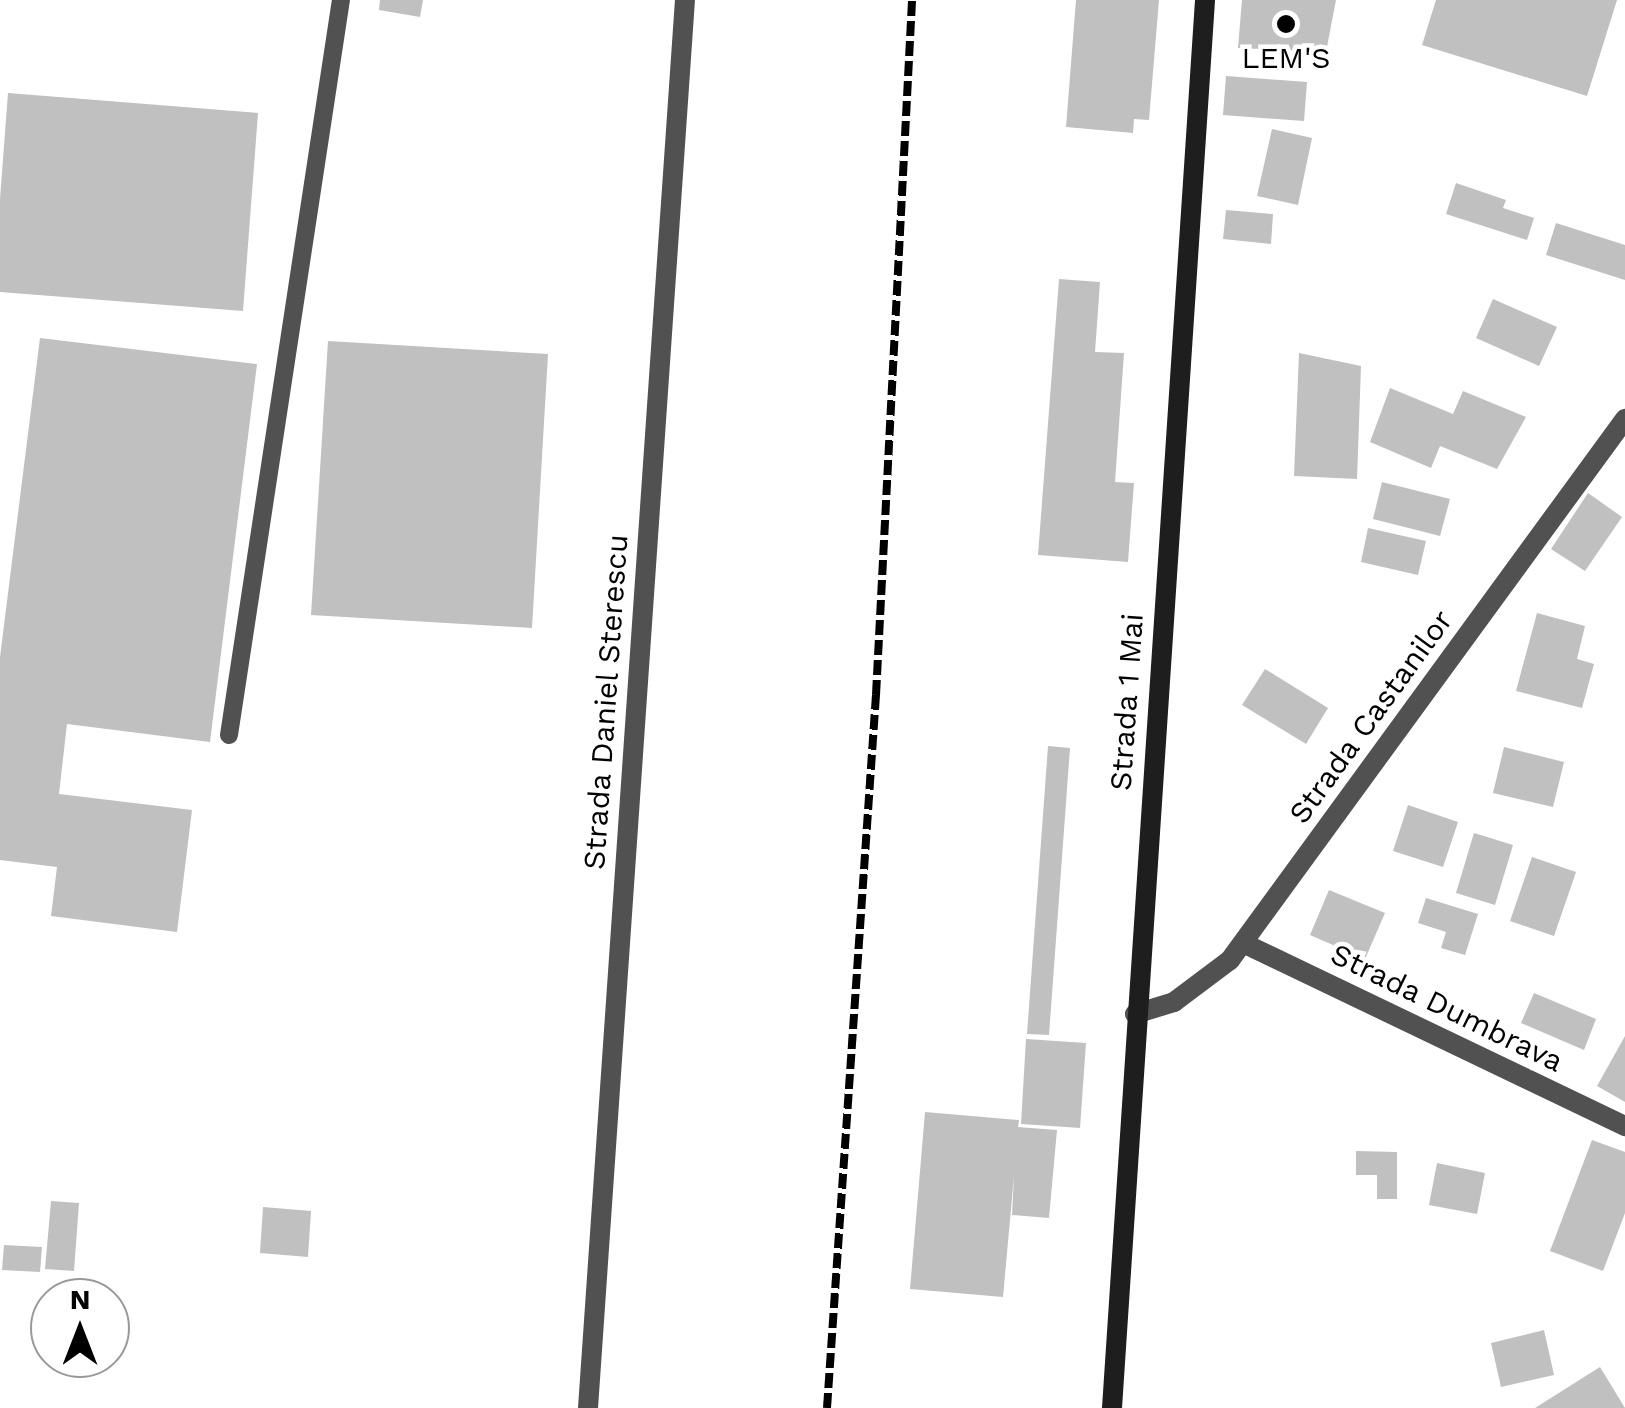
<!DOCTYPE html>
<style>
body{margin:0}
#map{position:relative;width:1625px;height:1408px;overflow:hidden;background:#fff;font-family:"Work Sans",sans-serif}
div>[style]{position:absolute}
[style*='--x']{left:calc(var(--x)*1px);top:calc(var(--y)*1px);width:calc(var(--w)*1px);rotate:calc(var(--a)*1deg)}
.building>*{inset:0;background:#c0c0c0}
.lane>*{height:18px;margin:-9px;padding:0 9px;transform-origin:9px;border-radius:9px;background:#515151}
.street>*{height:20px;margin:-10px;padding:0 10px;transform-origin:10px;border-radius:10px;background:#515151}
.secondary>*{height:20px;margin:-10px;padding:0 10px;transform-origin:10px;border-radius:10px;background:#1e1e1e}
.rail>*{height:8px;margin-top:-4px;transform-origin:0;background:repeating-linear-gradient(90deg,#000 0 15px,transparent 0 20px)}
.dots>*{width:28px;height:28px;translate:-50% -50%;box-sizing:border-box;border:5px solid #fff;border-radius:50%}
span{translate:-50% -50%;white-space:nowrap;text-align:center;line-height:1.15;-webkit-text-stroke:9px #fff;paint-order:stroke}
.poi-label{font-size:30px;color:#000}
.street-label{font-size:30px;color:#000}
.north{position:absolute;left:30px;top:1278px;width:100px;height:100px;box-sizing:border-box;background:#fff;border:2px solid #999;border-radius:50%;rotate:0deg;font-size:28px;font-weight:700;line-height:40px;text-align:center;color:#000}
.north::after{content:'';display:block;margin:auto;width:35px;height:45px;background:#000;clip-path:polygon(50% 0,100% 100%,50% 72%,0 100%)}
</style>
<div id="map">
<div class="building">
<i style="clip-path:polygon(380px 0,423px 0,420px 17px,379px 10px)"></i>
<i style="clip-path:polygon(1076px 0,1159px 0,1149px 120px,1134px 119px,1133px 133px,1066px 127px)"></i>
<i style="clip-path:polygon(1242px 0,1336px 0,1326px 52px,1238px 48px)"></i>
<i style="clip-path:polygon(1436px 0,1617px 0,1587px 96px,1422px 45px)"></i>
<i style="clip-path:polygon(1226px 76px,1307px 82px,1304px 121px,1223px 115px)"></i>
<i style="clip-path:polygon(8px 93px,258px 113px,243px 311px,0 292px,0 199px)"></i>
<i style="clip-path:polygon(1272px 129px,1312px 138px,1298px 205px,1257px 196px)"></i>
<i style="clip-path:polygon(1456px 183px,1506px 200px,1503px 208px,1534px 218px,1527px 240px,1446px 214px)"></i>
<i style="clip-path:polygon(1226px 210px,1273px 214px,1271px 244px,1223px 239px)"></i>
<i style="clip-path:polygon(1556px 223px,1625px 245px,1625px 280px,1546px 255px)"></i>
<i style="clip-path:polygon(1059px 279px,1100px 282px,1095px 352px,1124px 353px,1115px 482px,1134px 483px,1128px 562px,1038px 555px)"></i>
<i style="clip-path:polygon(1493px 299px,1557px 327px,1539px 366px,1476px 338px)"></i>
<i style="clip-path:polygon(40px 338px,257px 364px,210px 742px,67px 724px,59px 794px,192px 810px,177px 932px,51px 916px,57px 867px,0 860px,0 657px)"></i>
<i style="clip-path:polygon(328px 341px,548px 354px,532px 628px,311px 615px)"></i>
<i style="clip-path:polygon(1299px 353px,1361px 366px,1357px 479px,1294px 476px)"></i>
<i style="clip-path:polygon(1390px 388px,1453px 414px,1463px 391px,1526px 417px,1497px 469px,1440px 446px,1431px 468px,1370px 442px)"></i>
<i style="clip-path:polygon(1382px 482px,1450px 499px,1440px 536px,1373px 519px)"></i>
<i style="clip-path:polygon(1588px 493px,1622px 517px,1585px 571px,1551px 549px)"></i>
<i style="clip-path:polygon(1368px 528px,1426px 541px,1418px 575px,1361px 562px)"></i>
<i style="clip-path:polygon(1537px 613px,1585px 626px,1577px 659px,1594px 664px,1582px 708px,1516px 691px)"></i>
<i style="clip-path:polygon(1265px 669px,1328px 708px,1306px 744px,1242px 705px)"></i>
<i style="clip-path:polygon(1048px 746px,1070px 748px,1049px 1035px,1027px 1034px)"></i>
<i style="clip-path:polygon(1504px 747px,1564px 762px,1553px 807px,1493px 793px)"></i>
<i style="clip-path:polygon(1408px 805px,1458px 822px,1443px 867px,1393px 851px)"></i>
<i style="clip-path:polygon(1474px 833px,1513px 845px,1495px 905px,1456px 893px)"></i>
<i style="clip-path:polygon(1532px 857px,1576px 872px,1554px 936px,1510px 921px)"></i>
<i style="clip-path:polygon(1329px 890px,1385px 913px,1365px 959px,1310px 935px)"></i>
<i style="clip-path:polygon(1426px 898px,1478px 914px,1465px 955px,1441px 948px,1446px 932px,1418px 923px)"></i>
<i style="clip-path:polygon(1534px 993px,1596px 1019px,1584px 1050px,1521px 1023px)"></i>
<i style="clip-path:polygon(1625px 1036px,1625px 1102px,1597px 1086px)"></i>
<i style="clip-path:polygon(1026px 1039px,1086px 1043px,1080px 1128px,1021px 1124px)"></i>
<i style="clip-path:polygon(925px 1112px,1019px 1120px,1018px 1127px,1057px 1130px,1049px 1218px,1012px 1215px,1014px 1176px,1003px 1297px,910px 1289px)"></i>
<i style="clip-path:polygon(1592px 1140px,1625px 1152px,1625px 1213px,1603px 1271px,1550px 1251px)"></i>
<i style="clip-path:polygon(1356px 1151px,1397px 1152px,1397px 1199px,1377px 1199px,1377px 1175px,1356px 1175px)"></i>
<i style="clip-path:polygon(1437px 1163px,1485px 1173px,1477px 1214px,1429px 1205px)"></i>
<i style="clip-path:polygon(51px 1201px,79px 1203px,74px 1271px,45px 1269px)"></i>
<i style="clip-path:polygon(263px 1207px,311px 1211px,308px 1257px,260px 1253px)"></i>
<i style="clip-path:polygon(4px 1245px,42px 1247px,40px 1272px,2px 1270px)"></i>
<i style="clip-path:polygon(1544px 1330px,1554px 1375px,1501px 1387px,1491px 1343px)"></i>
<i style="clip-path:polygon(1600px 1367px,1625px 1408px,1535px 1408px)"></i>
</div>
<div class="lane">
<i style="--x:229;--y:735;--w:743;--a:-81.34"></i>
</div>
<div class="street">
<i style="--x:1243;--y:943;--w:424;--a:25.6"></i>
<i style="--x:1135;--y:1014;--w:41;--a:-17.1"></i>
<i style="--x:1174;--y:1002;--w:70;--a:-36.9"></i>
<i style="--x:1230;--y:960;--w:670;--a:-53.87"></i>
<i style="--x:588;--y:1408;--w:1411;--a:-86.06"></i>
</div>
<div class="secondary">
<i style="--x:1112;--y:1408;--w:1411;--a:-86.22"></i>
</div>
<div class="rail">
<i style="--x:827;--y:1408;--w:715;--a:-86.07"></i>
<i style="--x:876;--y:695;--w:696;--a:-87.03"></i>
</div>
<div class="dots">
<i style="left:1286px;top:24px;background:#000"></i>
</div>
<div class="poi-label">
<span style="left:1286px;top:58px">LEM'S</span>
</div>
<div class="street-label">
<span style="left:606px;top:702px;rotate:-86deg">Strada Daniel Sterescu</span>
<span style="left:1127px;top:702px;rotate:-86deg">Strada 1 Mai</span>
<span style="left:1371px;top:717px;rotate:-54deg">Strada Castanilor</span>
<span style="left:1447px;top:1008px;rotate:26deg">Strada Dumbrava</span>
</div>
<div class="north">N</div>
</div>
